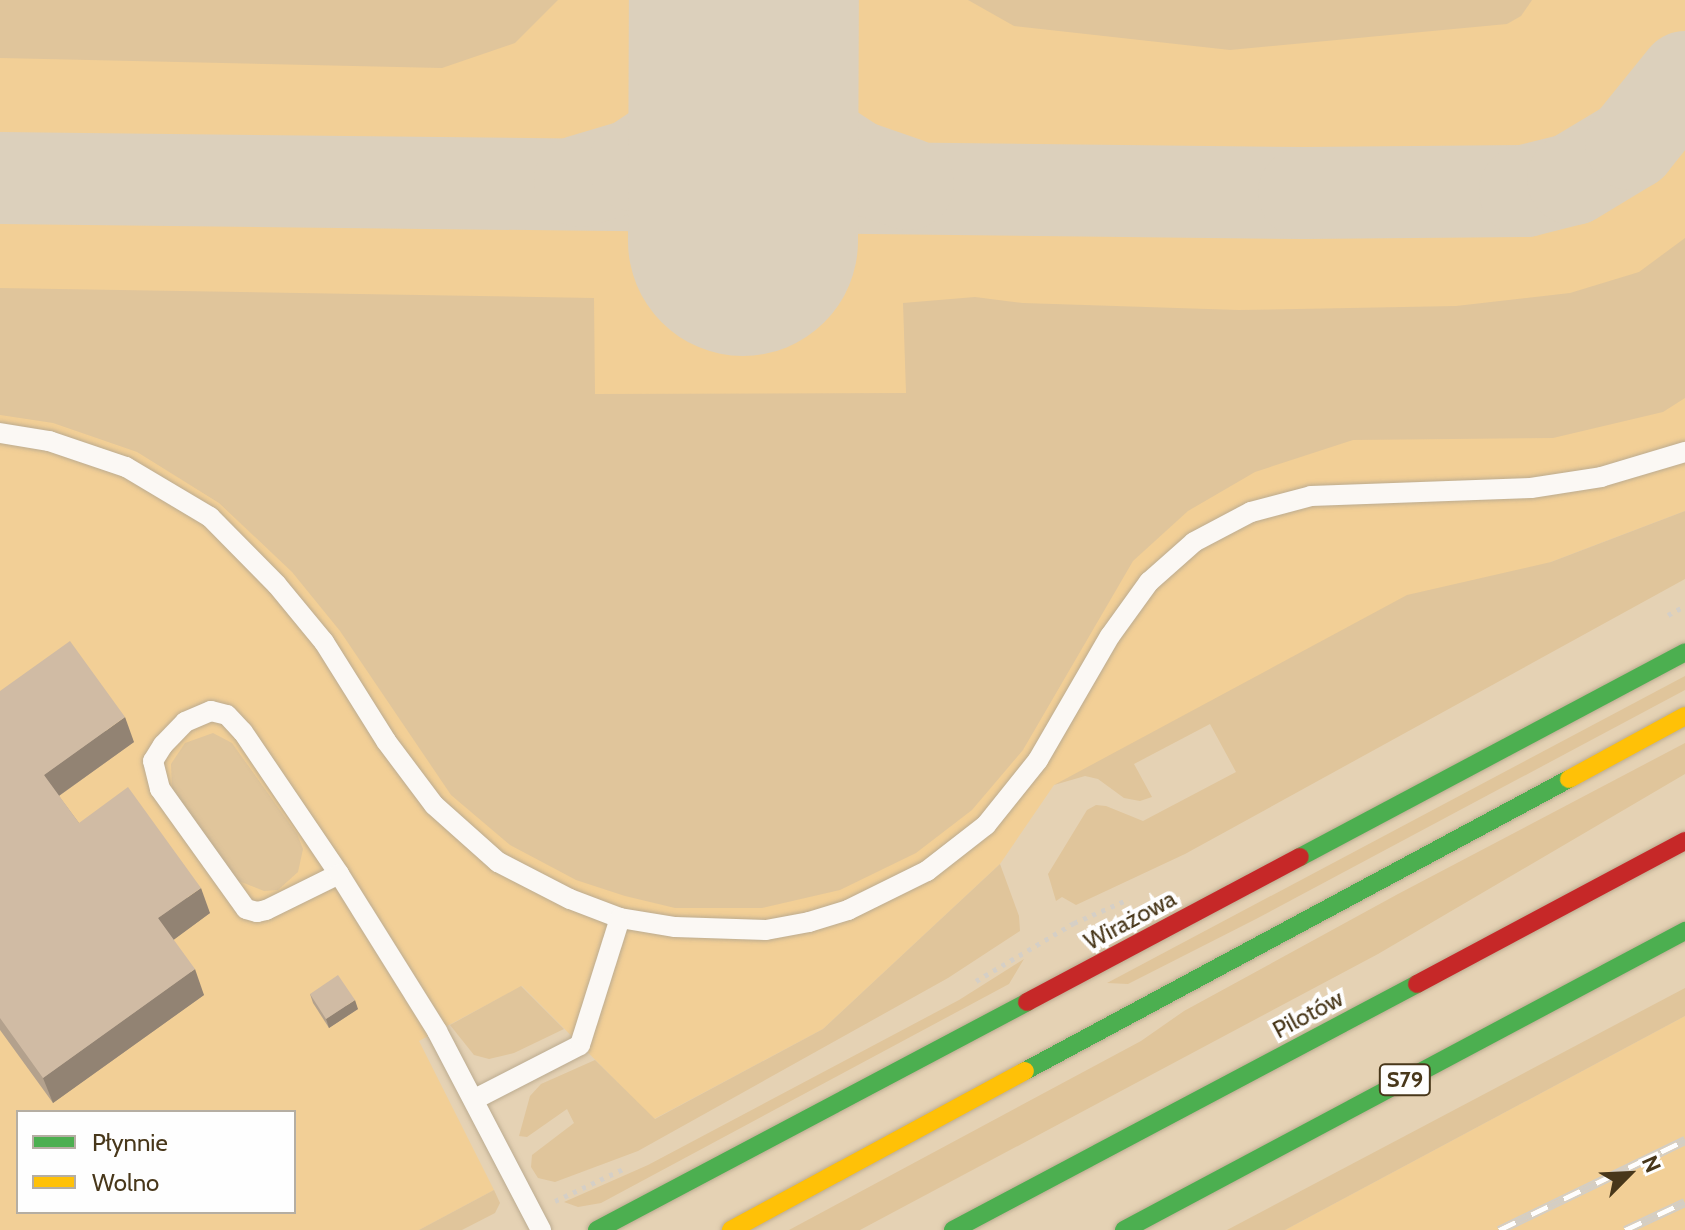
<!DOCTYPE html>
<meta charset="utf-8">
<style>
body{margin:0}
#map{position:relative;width:1685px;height:1230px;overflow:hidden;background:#e5d2b4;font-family:Cabin,sans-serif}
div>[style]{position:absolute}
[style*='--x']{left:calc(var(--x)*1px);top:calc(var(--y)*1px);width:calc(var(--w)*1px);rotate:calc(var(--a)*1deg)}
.built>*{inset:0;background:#f2cf96}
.green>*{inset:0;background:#e0c59b}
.taxiway>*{height:92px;margin:-46px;padding:0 46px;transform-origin:46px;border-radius:46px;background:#dcd0bc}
.runway>*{height:230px;margin:-115px;padding:0 115px;transform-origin:115px;border-radius:115px;background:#dcd0bc}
.path>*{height:5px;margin-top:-2.5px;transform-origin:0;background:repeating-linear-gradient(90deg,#d5cfc6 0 4px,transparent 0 10px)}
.roads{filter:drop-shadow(0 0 2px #bbab90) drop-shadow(0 0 2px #bbab90)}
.lane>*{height:20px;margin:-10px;padding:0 10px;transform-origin:10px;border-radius:10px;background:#fbf8f4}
.fast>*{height:18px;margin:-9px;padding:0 9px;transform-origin:9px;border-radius:9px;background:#4caf50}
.slow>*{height:18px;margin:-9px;padding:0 9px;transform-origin:9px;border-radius:9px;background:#ffc107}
.jam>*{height:18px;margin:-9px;padding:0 9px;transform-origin:9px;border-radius:9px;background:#c62828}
.rail>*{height:9px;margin-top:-4.5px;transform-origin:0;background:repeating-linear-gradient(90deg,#fefefe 0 18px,#d4cec4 0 36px);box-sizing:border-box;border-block:2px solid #d4cec4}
.wall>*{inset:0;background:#b3a18d}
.shaded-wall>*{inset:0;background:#928373}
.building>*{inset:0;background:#d0bba4}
span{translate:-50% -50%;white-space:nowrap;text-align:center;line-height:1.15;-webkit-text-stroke:8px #fefefe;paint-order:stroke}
.shield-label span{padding:2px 6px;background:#fefefe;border:2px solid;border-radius:6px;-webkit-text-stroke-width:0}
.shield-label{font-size:22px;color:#48371a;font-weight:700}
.street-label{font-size:24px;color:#48371a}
.legend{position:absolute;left:16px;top:1110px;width:280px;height:104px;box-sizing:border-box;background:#fefefe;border:2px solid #b5aea3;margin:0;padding:10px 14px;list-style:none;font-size:24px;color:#48371a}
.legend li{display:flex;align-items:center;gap:16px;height:40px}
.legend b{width:40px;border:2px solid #b5aea3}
.north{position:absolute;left:1589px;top:1134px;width:80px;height:80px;-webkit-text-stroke:6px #fefefe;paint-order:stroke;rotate:66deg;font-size:22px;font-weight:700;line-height:32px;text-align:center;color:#48371a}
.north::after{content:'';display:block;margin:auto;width:28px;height:36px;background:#48371a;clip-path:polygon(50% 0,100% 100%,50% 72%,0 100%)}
</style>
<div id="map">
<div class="built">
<i style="clip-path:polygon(evenodd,0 0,1685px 0,1685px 511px,1551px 562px,1054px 785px,1000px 864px,823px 1029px,654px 1119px,522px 986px,419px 1041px,494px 1190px,419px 1230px,0 1230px,0 0,18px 1112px,294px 1112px,294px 1212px,18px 1212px,18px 1112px)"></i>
<i style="clip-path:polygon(1685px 1016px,1685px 1230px,1285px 1230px)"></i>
</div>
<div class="green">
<i style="clip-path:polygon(0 0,558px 0,515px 43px,442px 68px,0 58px)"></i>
<i style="clip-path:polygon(968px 0,1532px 0,1521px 16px,1507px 24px,1230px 50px,1014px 26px)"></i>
<i style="clip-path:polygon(1685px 238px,1685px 398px,1663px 412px,1553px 438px,1353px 440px,1255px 472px,1188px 511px,1133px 561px,1023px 750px,972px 810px,916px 853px,840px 890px,762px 908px,675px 908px,625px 896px,576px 880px,510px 845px,451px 795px,340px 631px,292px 572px,219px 503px,137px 452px,53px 423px,0 415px,0 288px,594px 298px,595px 394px,906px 393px,903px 303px,975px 297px,1023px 303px,1239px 310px,1456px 306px,1570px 293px,1639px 272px)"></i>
<i style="clip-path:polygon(1685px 511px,1685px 579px,1185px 854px,1076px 905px,1062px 897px,1056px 901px,1048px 874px,1087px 810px,1096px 805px,1106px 806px,1143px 821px,1236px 772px,1210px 724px,1134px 764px,1152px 797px,1140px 801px,1124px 798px,1098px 779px,1085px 776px,1054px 785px,1407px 595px,1551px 562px)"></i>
<i style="clip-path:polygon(1685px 676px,1685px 690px,1256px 919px,1128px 984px,1107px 983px)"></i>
<i style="clip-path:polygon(213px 733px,232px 743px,297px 834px,303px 849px,298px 872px,278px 890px,264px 891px,236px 880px,172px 789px,171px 764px,185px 743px)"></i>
<i style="clip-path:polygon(1685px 743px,1685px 774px,1378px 954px,860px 1230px,789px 1230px,1141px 1041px,1184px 1011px,1398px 894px)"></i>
<i style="clip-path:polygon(1000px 864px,1019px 916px,1020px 931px,948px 978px,638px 1151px,555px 1182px,538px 1178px,531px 1167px,532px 1155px,574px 1123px,567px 1109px,527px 1137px,519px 1136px,530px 1096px,541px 1084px,595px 1060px,655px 1119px,823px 1029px)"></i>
<i style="clip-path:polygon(1024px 959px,1009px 984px,601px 1203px,578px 1207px,564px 1202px,648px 1165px,959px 1000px)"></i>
<i style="clip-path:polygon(521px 986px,564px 1029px,514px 1053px,489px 1059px,474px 1055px,450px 1025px)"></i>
<i style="clip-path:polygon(1685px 988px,1685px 1016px,1285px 1230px,1227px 1230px)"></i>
<i style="clip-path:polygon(494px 1190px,500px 1203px,495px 1213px,462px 1230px,419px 1230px)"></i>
</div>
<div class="taxiway">
<i style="--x:0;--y:178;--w:1304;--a:0.66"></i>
<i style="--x:1304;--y:193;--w:221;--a:-0.5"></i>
<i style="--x:1525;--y:191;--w:49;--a:-14"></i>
<i style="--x:1573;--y:179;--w:68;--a:-31.1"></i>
<i style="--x:1631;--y:144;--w:86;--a:-51.1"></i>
<i style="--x:580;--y:181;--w:56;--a:-16.5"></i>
<i style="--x:634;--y:165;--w:48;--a:-34"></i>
<i style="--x:674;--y:138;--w:45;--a:-49.5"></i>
<i style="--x:703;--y:104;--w:103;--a:-66.4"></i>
<i style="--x:744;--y:10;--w:102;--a:66.9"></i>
<i style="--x:784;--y:104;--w:38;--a:53"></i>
<i style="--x:807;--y:134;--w:59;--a:33.1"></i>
<i style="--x:856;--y:166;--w:55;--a:19.1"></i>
</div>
<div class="runway">
<i style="--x:743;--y:241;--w:241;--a:-89.8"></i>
</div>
<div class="path">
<i style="--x:1668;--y:615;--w:19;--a:-28"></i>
<i style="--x:976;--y:981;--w:114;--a:-30.6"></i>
<i style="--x:1074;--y:923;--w:60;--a:-23.6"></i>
<i style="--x:555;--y:1201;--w:77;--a:-25.2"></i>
</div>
<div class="roads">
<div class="lane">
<i style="--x:0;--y:433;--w:50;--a:9.3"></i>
<i style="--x:49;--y:441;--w:81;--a:18.7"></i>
<i style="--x:126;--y:467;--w:98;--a:30.8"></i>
<i style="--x:210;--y:517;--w:95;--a:45.4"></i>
<i style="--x:277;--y:585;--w:74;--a:50.5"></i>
<i style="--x:324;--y:642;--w:117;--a:57.9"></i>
<i style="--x:386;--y:741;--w:80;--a:53.1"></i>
<i style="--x:434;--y:805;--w:86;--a:41.7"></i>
<i style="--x:498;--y:862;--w:81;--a:27.2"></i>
<i style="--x:570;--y:899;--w:53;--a:20.8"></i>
<i style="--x:620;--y:918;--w:56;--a:9.3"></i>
<i style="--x:675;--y:927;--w:91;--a:1.9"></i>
<i style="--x:766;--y:930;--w:44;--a:-10.5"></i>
<i style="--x:809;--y:922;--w:41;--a:-17.1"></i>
<i style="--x:848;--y:910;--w:88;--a:-26.3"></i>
<i style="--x:927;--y:871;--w:75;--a:-37.9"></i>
<i style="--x:986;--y:825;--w:83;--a:-51.3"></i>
<i style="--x:1038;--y:760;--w:143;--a:-59.9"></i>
<i style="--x:1110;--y:636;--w:67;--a:-54.2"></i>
<i style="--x:1149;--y:582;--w:60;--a:-41.6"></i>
<i style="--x:1194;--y:542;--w:64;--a:-27.8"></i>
<i style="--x:1251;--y:512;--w:62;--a:-14.9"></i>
<i style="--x:1311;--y:496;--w:220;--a:-2.1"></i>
<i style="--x:1531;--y:488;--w:71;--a:-8.9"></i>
<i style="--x:1601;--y:477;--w:88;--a:-16.6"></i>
<i style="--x:339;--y:874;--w:81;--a:153.7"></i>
<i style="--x:266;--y:910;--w:9;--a:167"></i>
<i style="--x:257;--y:912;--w:11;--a:-165"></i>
<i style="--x:246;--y:909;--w:148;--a:-125.6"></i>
<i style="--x:160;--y:789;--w:29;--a:-104"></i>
<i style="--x:153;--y:761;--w:19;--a:-58"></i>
<i style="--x:163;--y:745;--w:32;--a:-46"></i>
<i style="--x:185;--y:722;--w:28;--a:-23"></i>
<i style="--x:211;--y:711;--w:16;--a:14"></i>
<i style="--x:227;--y:715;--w:23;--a:47"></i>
<i style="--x:243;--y:732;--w:171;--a:55.9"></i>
<i style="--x:339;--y:874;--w:185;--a:58"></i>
<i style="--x:437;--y:1031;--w:225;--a:62.4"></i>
<i style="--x:475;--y:1099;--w:118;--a:-27.2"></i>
<i style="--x:580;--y:1045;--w:133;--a:-72.5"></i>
</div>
<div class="fast">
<i style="--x:1300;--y:857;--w:436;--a:-28"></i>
<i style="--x:1025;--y:1071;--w:617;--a:-28.23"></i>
<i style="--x:597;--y:1230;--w:487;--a:-27.9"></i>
<i style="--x:953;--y:1230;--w:525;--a:-27.93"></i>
<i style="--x:1124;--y:1230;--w:636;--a:-28.06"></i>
</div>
<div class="slow">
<i style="--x:1569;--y:779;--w:132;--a:-28.5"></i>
<i style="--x:731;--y:1230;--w:334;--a:-28.4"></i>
</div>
<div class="jam">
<i style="--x:1417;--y:984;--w:304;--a:-28.1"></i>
<i style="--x:1027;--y:1002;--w:309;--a:-28"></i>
</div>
</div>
<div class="rail">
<i style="--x:1499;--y:1230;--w:207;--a:-25.8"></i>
<i style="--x:1625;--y:1230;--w:66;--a:-25"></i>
</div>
<div class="wall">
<i style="clip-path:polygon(0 691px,134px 742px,59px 796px,79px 823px,210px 913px,173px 940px,204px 995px,53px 1103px,0 1030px)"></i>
<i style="clip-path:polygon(310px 994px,358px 1009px,329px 1028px,313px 1003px)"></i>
</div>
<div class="shaded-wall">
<i style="clip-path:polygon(125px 717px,134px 742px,53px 800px,44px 775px)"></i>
<i style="clip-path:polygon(201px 888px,210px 913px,168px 944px,158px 918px)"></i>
<i style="clip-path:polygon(195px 969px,204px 995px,53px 1103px,43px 1078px)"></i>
<i style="clip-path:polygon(355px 1000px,358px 1009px,329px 1028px,326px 1019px)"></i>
</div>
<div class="building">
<i style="clip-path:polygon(70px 641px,125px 717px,44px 775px,79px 823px,128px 787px,201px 888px,158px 918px,195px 969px,43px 1078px,0 1018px,0 691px)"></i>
<i style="clip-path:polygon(338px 975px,355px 1000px,326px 1019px,310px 994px)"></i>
</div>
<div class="shield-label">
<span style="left:1405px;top:1080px">S79</span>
</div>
<div class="street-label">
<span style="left:1130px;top:920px;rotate:-28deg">Wirażowa</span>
<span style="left:1308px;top:1014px;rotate:-28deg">Pilotów</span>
</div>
<ul class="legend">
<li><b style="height:10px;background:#4caf50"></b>Płynnie</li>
<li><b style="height:10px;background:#ffc107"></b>Wolno</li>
</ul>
<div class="north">N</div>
</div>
